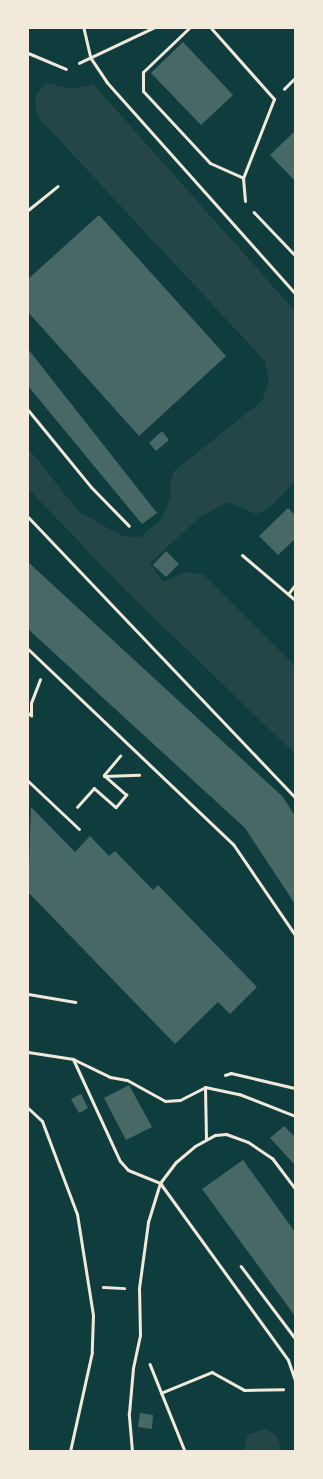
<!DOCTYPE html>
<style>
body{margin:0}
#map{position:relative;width:323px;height:1479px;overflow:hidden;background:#0f3d3e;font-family:Overpass,sans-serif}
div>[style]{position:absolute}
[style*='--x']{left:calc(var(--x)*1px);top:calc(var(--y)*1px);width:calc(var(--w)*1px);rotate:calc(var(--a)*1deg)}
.green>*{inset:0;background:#244646}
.building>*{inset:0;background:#486865}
.path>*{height:2.5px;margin:-1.25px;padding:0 1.25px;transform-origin:1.25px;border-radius:1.25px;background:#f1e9da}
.service>*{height:3px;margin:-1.5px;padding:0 1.5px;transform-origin:1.5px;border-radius:1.5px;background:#f1e9da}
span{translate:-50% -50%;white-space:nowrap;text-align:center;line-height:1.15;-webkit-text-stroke:3.5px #f1e9da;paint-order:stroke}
.frame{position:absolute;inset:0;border:29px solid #f1e9da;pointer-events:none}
</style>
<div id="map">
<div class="green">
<i style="clip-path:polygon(45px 83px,73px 89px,93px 84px,295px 311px,295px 482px,268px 509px,256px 514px,228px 502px,200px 517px,150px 563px,163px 582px,186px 572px,204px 575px,295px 666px,295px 754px,123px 588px,28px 488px,28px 448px,79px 512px,122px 536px,140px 537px,160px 521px,171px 498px,170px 485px,174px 471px,262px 401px,269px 382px,265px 361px,37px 116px,35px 96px)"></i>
<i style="clip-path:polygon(266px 1429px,277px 1436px,281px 1451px,244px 1451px,247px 1435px)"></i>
</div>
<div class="building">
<i style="clip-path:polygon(183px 42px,233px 95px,201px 125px,151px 73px)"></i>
<i style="clip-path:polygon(295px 131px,295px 181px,270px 155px)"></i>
<i style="clip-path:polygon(99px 215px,226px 356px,139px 436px,28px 312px,28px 279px)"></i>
<i style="clip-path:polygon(28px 349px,157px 513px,142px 524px,28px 386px)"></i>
<i style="clip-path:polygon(162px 431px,169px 440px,156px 451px,149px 443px)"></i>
<i style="clip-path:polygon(288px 508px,295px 515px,295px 539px,278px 555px,259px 536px)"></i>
<i style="clip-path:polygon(166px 551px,179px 564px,166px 577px,153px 565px)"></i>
<i style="clip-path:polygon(28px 562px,283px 797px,295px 816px,295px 904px,245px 828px,28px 629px)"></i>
<i style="clip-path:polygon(31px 807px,75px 852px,90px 836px,109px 856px,115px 851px,153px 890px,158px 885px,257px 987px,230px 1014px,218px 1002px,175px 1044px,28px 892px)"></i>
<i style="clip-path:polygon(129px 1085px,152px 1127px,126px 1140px,104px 1098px)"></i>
<i style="clip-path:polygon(81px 1094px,88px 1108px,79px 1113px,71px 1099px)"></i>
<i style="clip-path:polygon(284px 1126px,295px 1137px,295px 1165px,270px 1138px)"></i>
<i style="clip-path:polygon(243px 1160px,295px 1232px,295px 1316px,202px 1189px)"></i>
<i style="clip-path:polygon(140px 1413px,153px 1415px,152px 1429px,138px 1427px)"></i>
</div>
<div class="path">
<i style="--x:84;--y:28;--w:31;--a:77"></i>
<i style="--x:91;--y:58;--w:29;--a:56"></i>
<i style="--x:107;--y:82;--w:283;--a:48.3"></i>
<i style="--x:79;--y:63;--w:82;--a:-25.3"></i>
<i style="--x:284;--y:89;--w:16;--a:-45"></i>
<i style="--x:254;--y:212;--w:59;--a:46.4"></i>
<i style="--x:28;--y:713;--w:4;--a:34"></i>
<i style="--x:31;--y:715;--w:12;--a:-90"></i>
<i style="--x:31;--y:703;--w:25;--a:-69"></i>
<i style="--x:104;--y:775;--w:25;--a:-50"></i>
<i style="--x:104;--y:776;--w:35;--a:-2"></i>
<i style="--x:77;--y:807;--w:25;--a:-48"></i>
<i style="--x:94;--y:788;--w:29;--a:41"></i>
<i style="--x:116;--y:807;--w:16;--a:-50"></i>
<i style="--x:126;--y:795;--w:29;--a:-139"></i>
<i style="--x:225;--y:1075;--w:6;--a:-18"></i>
<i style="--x:231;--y:1073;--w:66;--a:13.2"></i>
<i style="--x:241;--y:1266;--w:90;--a:53.1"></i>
<i style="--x:103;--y:1287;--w:21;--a:3"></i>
<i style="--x:150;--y:1364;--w:94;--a:68.1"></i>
<i style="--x:161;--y:1393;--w:55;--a:-22.4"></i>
<i style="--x:212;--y:1372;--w:37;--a:29"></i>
<i style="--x:244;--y:1390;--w:39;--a:-1"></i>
</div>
<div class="service">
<i style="--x:189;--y:28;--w:64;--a:136.3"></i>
<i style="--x:143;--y:72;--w:19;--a:90"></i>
<i style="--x:143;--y:91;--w:98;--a:47.1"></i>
<i style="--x:210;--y:163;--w:36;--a:24"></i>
<i style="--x:211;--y:28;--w:95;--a:48.4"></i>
<i style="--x:274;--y:99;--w:85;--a:111.4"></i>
<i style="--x:243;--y:178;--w:23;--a:85"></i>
<i style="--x:28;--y:53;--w:41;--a:22.8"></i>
<i style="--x:28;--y:210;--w:38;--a:-39"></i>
<i style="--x:28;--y:410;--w:99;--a:50.7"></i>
<i style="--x:91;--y:487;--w:54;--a:45.7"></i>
<i style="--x:28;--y:517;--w:387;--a:46.4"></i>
<i style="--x:242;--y:555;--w:60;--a:40.3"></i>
<i style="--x:295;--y:585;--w:11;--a:128"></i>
<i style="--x:288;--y:594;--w:9;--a:41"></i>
<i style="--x:28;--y:649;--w:283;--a:43.6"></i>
<i style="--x:233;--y:844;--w:110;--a:55.7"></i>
<i style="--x:28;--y:781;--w:70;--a:43.3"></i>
<i style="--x:28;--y:994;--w:48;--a:9.7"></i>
<i style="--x:28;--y:1052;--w:46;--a:8.8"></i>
<i style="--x:73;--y:1059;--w:41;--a:25.9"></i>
<i style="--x:110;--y:1077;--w:17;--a:10"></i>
<i style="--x:127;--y:1080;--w:43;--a:28.9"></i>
<i style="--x:165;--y:1101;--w:15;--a:-4"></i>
<i style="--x:180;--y:1100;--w:28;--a:-27"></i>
<i style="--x:205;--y:1087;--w:35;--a:12"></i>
<i style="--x:239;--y:1094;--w:60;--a:21.4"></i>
<i style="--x:73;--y:1059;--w:112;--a:65.3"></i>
<i style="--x:120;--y:1161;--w:12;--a:48"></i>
<i style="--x:128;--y:1170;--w:35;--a:22"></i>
<i style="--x:160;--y:1183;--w:218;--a:54.1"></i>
<i style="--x:288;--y:1360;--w:21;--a:71"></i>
<i style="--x:205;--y:1087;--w:52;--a:88.9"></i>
<i style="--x:28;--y:1108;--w:19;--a:43"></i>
<i style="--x:42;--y:1121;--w:99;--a:69.4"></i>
<i style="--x:77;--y:1214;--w:102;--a:81"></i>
<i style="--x:93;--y:1315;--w:37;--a:92"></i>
<i style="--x:92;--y:1352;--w:101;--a:102.5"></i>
<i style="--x:132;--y:1451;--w:38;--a:-95"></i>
<i style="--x:129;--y:1413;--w:45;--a:-84.9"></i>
<i style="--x:133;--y:1368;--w:34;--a:-78"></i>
<i style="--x:140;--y:1335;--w:47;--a:-91.2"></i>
<i style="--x:139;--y:1288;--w:67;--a:-82.2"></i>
<i style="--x:148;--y:1222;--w:41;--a:-72.9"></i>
<i style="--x:160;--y:1183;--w:26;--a:-53"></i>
<i style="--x:176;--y:1162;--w:25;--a:-40"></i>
<i style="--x:195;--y:1146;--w:23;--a:-29"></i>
<i style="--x:215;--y:1135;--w:11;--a:-5"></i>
<i style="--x:226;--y:1134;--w:23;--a:20"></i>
<i style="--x:248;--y:1142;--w:29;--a:34"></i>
<i style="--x:272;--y:1158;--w:38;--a:53"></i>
</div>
<div class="frame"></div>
</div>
